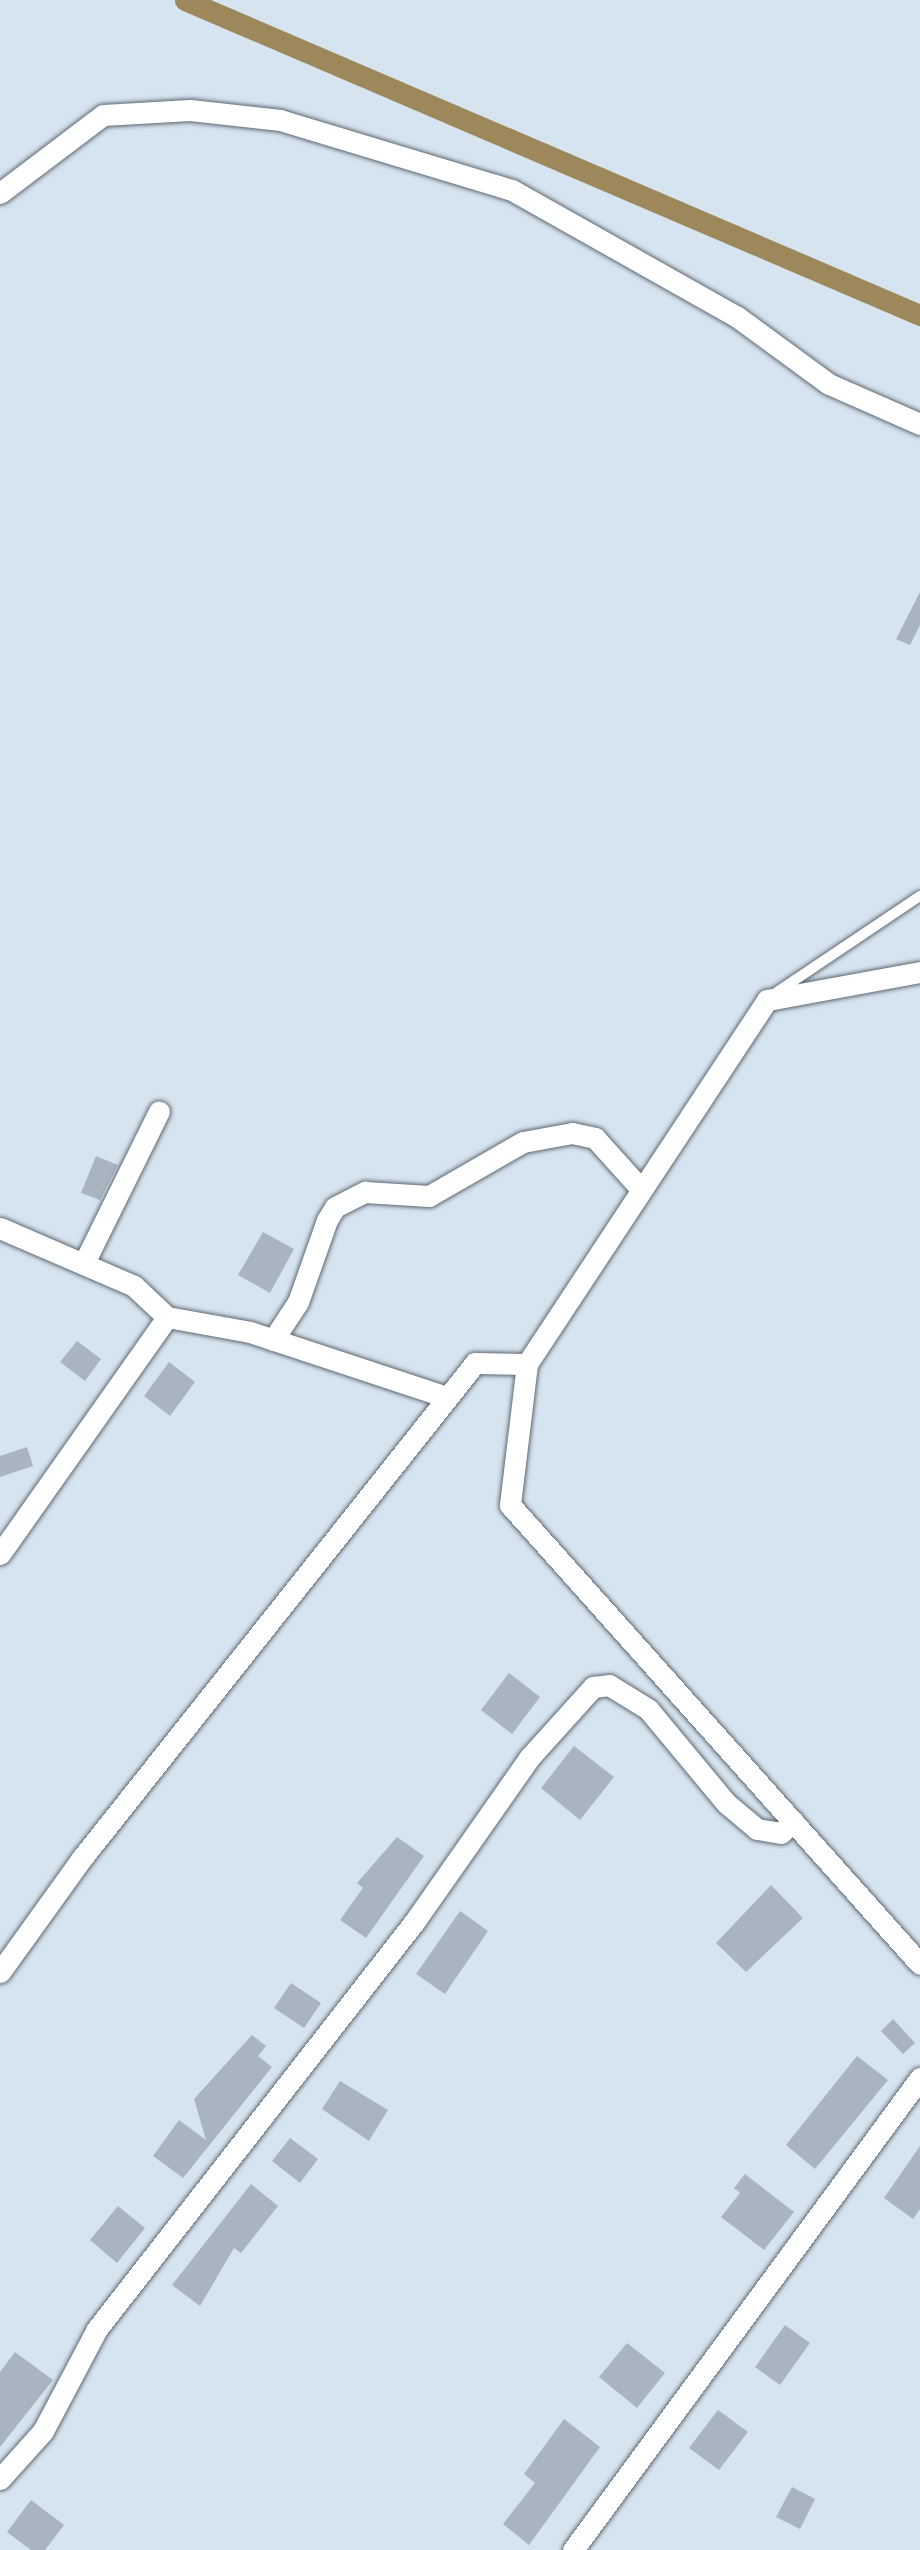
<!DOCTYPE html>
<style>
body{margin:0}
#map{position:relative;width:920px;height:2550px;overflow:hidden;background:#d6e4f0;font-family:Mulish,sans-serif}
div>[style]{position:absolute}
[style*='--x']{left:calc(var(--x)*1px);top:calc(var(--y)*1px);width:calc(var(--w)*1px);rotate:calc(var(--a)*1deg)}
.canal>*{height:21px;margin:-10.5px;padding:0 10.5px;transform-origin:10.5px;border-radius:10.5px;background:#9c885a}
.building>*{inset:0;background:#a8b5c1}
.roads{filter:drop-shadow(0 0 2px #5d6973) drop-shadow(0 0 2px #5d6973)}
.service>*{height:10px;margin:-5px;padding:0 5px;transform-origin:5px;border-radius:5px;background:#fff}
.minor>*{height:21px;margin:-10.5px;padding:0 10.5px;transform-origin:10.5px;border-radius:10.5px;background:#fff}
span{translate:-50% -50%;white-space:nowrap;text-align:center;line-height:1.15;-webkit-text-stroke:5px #fff;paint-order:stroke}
</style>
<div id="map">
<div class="canal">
<i style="--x:185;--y:0;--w:800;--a:23.2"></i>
</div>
<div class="building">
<i style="clip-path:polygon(920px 592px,920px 625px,910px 645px,896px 639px)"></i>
<i style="clip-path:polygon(96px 1156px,118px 1165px,100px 1200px,81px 1193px)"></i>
<i style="clip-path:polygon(263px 1232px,294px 1249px,270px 1293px,238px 1275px)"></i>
<i style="clip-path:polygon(77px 1341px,101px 1359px,85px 1381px,60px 1362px)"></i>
<i style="clip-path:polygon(169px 1362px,195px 1382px,170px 1416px,144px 1396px)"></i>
<i style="clip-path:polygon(27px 1447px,33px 1466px,0 1477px,0 1456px)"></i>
<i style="clip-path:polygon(509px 1673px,540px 1697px,512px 1734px,481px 1710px)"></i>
<i style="clip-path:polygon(574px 1746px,614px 1777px,580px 1820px,541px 1788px)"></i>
<i style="clip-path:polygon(397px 1837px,424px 1856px,366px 1938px,340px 1920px,363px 1888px,357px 1883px)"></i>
<i style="clip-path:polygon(771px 1885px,803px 1918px,746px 1972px,716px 1943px)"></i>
<i style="clip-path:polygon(460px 1911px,488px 1931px,445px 1994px,416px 1974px)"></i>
<i style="clip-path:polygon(291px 1983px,321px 2003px,304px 2028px,274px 2008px)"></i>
<i style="clip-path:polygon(893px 2019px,915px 2043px,903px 2054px,881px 2031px)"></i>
<i style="clip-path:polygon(252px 2035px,266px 2046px,258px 2056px,272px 2067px,183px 2178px,153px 2156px,179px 2120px,206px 2140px,194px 2099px)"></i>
<i style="clip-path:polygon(857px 2056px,888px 2080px,815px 2169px,786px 2145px)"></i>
<i style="clip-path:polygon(340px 2081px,388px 2110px,369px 2141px,322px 2109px)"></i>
<i style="clip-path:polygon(290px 2138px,318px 2159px,300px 2183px,272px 2161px)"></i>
<i style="clip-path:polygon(920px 2146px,920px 2209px,913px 2219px,884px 2198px)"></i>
<i style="clip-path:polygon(745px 2174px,794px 2212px,764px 2250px,721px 2217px,740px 2193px,734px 2188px)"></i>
<i style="clip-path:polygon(251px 2184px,278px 2206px,241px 2253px,234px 2248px,200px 2306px,172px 2285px)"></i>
<i style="clip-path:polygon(118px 2206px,145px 2228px,117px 2263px,90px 2240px)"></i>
<i style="clip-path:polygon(785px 2325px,810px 2343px,780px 2385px,755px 2367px)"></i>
<i style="clip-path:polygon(627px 2343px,665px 2373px,637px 2408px,599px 2377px)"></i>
<i style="clip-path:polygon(15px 2352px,53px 2380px,0 2447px,0 2372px)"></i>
<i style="clip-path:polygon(718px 2410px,748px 2432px,719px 2470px,689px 2448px)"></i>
<i style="clip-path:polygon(564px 2419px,600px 2447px,529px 2545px,503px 2524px,535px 2483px,524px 2474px)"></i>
<i style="clip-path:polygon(792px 2487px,815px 2499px,800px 2529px,776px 2517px)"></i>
<i style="clip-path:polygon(31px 2500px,64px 2525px,45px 2550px,31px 2550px,7px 2532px)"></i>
</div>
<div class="roads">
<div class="service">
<i style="--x:777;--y:992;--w:172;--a:-33.9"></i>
</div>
<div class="minor">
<i style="--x:0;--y:193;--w:129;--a:-37.1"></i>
<i style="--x:103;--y:115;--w:87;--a:-3.3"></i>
<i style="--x:190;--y:110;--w:91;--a:6.3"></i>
<i style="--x:280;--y:120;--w:242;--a:16.8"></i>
<i style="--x:512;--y:190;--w:257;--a:29.4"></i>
<i style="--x:736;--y:316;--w:115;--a:36.2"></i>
<i style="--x:829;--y:384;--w:99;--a:23.7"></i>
<i style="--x:920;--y:972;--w:156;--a:169.6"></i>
<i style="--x:767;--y:1000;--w:436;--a:123.4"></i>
<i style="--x:527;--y:1364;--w:142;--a:96.9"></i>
<i style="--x:510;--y:1505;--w:615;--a:48.23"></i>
<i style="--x:0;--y:1228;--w:146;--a:23.4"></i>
<i style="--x:134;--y:1286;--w:45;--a:43.2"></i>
<i style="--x:167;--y:1317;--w:84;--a:10.2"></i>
<i style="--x:250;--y:1332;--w:207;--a:18.3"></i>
<i style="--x:84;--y:1263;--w:169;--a:-63.7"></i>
<i style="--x:273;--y:1340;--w:45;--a:-56.7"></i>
<i style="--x:298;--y:1302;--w:87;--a:-70.5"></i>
<i style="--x:327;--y:1220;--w:15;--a:-58"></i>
<i style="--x:335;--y:1207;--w:34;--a:-27"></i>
<i style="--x:365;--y:1192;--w:64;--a:3.6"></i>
<i style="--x:429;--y:1196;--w:108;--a:-29.9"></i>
<i style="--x:523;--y:1142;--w:50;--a:-10.4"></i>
<i style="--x:572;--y:1133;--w:24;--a:12"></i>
<i style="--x:595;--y:1138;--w:67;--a:48"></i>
<i style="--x:0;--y:1554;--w:290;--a:-54.8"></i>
<i style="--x:0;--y:1972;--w:140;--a:-54.3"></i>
<i style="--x:82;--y:1858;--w:632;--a:-51.55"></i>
<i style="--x:475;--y:1363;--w:52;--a:1.1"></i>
<i style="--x:0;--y:2479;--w:64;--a:-48.1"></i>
<i style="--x:43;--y:2431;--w:115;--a:-62.1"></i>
<i style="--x:97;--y:2329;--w:517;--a:-52.07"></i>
<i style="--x:415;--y:1921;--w:199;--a:-55"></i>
<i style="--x:529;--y:1758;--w:96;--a:-48"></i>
<i style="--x:593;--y:1687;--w:16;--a:-7"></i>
<i style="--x:609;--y:1685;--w:46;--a:31.6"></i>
<i style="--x:648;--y:1709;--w:122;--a:50.3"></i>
<i style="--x:726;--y:1803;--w:40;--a:40"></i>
<i style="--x:757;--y:1829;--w:24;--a:9"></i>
<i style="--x:781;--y:1833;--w:17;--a:-45"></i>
<i style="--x:573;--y:2550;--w:586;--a:-53.68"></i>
</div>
</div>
</div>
